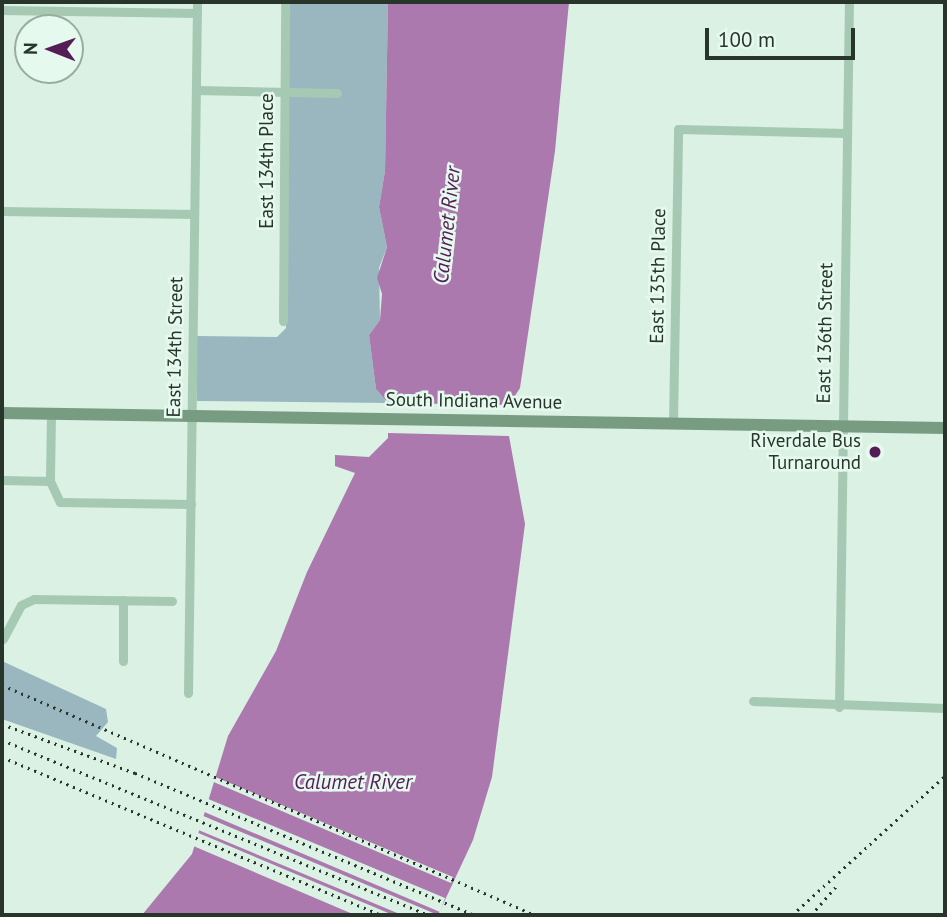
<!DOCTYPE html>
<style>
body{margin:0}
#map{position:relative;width:947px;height:917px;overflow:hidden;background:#daf1e4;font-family:"PT Sans",sans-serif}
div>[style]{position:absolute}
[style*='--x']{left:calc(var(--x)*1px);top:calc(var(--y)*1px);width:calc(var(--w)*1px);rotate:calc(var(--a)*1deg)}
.green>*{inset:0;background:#9ab6bf}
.water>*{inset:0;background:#ab79ad}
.pier>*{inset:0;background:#daf1e4}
.minor>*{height:9px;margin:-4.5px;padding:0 4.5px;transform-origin:4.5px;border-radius:4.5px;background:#a6c9b3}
.secondary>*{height:12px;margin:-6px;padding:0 6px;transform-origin:6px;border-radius:6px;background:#789c82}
.rail>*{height:2.5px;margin-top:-1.25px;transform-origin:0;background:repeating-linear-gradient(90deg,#27352a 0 2px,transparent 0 7px)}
.dots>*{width:19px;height:19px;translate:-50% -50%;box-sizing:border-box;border:4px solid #e6f9ef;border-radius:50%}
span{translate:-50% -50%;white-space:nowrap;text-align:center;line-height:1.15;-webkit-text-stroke:5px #e6f9ef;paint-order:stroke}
.street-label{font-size:19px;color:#27352a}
.poi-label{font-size:19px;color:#27352a}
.right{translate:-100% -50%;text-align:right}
.water-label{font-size:21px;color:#551d55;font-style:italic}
.frame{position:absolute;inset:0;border:4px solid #27352a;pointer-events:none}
.north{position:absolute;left:14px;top:14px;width:70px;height:70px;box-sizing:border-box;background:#e6f9ef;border:2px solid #9aaba0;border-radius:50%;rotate:271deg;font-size:19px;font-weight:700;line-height:28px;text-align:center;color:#27352a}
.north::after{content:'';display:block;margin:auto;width:24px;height:32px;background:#551d55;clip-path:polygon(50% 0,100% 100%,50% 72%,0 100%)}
.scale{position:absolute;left:705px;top:28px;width:150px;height:32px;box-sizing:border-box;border:4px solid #27352a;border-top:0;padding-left:9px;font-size:21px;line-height:24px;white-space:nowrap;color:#27352a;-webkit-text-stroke:5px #e6f9ef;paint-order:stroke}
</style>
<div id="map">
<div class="green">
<i style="clip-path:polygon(288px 2px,388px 2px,385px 171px,379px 207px,387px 247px,379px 268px,380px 320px,369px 335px,376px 389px,388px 403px,197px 401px,197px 336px,277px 337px,286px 328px)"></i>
<i style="clip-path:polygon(2px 661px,106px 709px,108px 722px,96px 736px,117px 748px,116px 759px,2px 719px)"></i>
</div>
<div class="water">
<i style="clip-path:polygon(388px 2px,569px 2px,555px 151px,520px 388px,509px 405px,509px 436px,525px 524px,492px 777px,473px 840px,438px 915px,142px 915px,192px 854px,228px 736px,276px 651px,307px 572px,355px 473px,335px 466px,335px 455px,369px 457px,388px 438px,388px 403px,376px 389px,369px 335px,380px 320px,382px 294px,377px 278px,387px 247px,379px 207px,385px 171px)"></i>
</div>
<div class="pier">
<i style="clip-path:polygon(388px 403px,509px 405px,509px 436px,388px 433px)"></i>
<i style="clip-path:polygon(213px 776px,453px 877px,451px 883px,209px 780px)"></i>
<i style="clip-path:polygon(206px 798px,445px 898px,440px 912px,202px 811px)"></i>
<i style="clip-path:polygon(201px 815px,438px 915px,402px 915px,196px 829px)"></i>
<i style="clip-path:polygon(196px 832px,393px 915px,355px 915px,191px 845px)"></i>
</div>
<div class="minor">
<i style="--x:2;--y:10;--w:195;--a:0.9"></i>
<i style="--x:196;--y:90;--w:141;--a:1.2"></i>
<i style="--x:2;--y:211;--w:192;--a:0.9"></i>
<i style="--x:283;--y:321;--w:319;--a:-89.6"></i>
<i style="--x:51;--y:414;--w:67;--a:90.9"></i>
<i style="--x:50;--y:481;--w:23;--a:65"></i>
<i style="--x:60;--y:502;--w:131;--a:0.9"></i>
<i style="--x:673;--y:423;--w:294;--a:-89"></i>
<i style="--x:678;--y:129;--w:168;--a:1.4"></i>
<i style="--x:2;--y:480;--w:48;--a:1.2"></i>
<i style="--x:3;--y:639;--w:38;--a:-62"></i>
<i style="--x:21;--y:605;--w:14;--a:-25"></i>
<i style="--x:34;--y:599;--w:138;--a:0.8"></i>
<i style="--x:123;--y:661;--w:61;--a:-90"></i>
<i style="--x:188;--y:693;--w:691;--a:-89.25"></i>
<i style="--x:753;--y:701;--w:192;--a:2.1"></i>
<i style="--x:839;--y:707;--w:705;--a:-89.19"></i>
</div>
<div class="secondary">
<i style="--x:2;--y:413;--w:943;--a:0.91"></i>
</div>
<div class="rail">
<i style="--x:2;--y:685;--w:581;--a:23.34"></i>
<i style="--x:2;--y:724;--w:142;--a:20.2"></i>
<i style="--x:135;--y:773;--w:368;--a:22.7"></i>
<i style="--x:2;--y:740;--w:461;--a:22.3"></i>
<i style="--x:2;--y:757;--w:412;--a:22.6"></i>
<i style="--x:792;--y:915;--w:207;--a:-42.3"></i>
<i style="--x:811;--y:915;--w:41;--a:-48.9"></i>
</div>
<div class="dots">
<i style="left:875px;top:452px;background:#551d55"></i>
</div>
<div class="street-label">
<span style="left:267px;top:161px;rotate:-90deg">East 134th Place</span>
<span style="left:658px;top:276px;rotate:-89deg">East 135th Place</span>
<span style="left:825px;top:333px;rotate:-89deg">East 136th Street</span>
<span style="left:175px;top:347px;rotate:-89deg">East 134th Street</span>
<span style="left:474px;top:401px;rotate:1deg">South Indiana Avenue</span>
</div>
<div class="poi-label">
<span class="right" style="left:861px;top:452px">Riverdale Bus<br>Turnaround</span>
</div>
<div class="water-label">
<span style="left:447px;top:225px;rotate:-84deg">Calumet River</span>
<span style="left:353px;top:782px">Calumet River</span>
</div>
<div class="frame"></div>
<div class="north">N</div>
<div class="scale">100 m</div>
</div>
